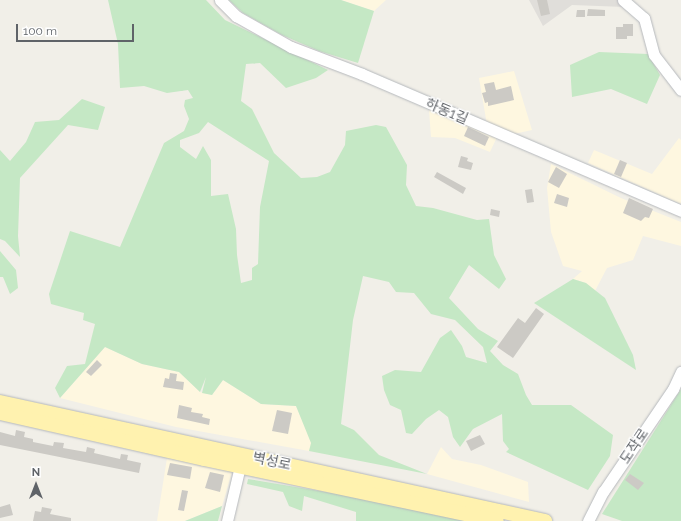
<!DOCTYPE html>
<meta charset="utf-8">
<style>
body{margin:0}
#map{position:relative;width:681px;height:521px;overflow:hidden;background:#f1efe8;font-family:Raleway,"Noto Sans KR",sans-serif}
div>[style]{position:absolute}
[style*='--x']{left:calc(var(--x)*1px);top:calc(var(--y)*1px);width:calc(var(--w)*1px);rotate:calc(var(--a)*1deg)}
.commercial>*{inset:0;background:#fef7e0}
.industrial>*{inset:0;background:#e0deda}
.green>*{inset:0;background:#c5e8c5}
.building>*{inset:0;background:#cccac5}
.roads{filter:drop-shadow(0 0 1px #b5b8bc) drop-shadow(0 0 1px #b5b8bc)}
.minor>*{height:11px;margin:-5.5px;padding:0 5.5px;transform-origin:5.5px;border-radius:5.5px;background:#fff}
.major>*{height:14px;margin:-7px;padding:0 7px;transform-origin:7px;border-radius:7px;background:#fff2af}
span{translate:-50% -50%;white-space:nowrap;text-align:center;line-height:1.15;-webkit-text-stroke:3px #fff;paint-order:stroke}
.street-label{font-size:14px;color:#5f6368}
.north{position:absolute;left:16px;top:465px;width:40px;height:40px;-webkit-text-stroke:3px #fff;paint-order:stroke;rotate:0deg;font-size:11px;font-weight:700;line-height:16px;text-align:center;color:#5f6368}
.north::after{content:'';display:block;margin:auto;width:14px;height:18px;background:#5f6368;clip-path:polygon(50% 0,100% 100%,50% 72%,0 100%)}
.scale{position:absolute;left:16px;top:24px;width:118px;height:18px;box-sizing:border-box;border:2px solid #5f6368;border-top:0;padding-left:5px;font-size:12px;line-height:14px;white-space:nowrap;color:#5f6368;-webkit-text-stroke:3px #fff;paint-order:stroke}
</style>
<div id="map">
<div class="commercial">
<i style="clip-path:polygon(341px 0,386px 0,374px 11px)"></i>
<i style="clip-path:polygon(514px 71px,532px 130px,509px 135px,487px 125px,479px 78px)"></i>
<i style="clip-path:polygon(429px 110px,497px 137px,490px 152px,455px 138px,431px 137px)"></i>
<i style="clip-path:polygon(679px 138px,681px 140px,681px 204px,588px 163px,594px 150px,652px 174px)"></i>
<i style="clip-path:polygon(551px 164px,621px 198px,681px 222px,681px 246px,643px 236px,633px 260px,607px 268px,595px 291px,586px 283px,573px 279px,582px 271px,563px 266px,551px 232px,547px 188px)"></i>
<i style="clip-path:polygon(105px 347px,142px 364px,179px 372px,200px 392px,212px 395px,223px 380px,261px 404px,296px 406px,312px 443px,309px 451px,176px 427px,60px 398px)"></i>
<i style="clip-path:polygon(441px 447px,452px 459px,481px 465px,528px 482px,529px 502px,427px 474px)"></i>
<i style="clip-path:polygon(167px 458px,232px 472px,222px 506px,185px 521px,157px 521px)"></i>
</div>
<div class="industrial">
<i style="clip-path:polygon(529px 0,621px 0,625px 7px,572px 5px,543px 26px)"></i>
</div>
<div class="green">
<i style="clip-path:polygon(evenodd,108px 0,206px 0,225px 20px,328px 70px,316px 78px,286px 88px,260px 63px,246px 64px,241px 101px,252px 109px,274px 153px,301px 178px,317px 177px,330px 172px,345px 145px,346px 131px,376px 125px,386px 127px,407px 165px,406px 185px,416px 206px,433px 208px,477px 220px,489px 219px,494px 255px,506px 279px,499px 289px,469px 265px,449px 298px,478px 329px,498px 341px,490px 351px,503px 365px,518px 374px,526px 395px,532px 405px,571px 405px,613px 435px,610px 456px,588px 490px,506px 452px,509px 449px,503px 441px,502px 414px,473px 429px,460px 447px,453px 437px,448px 417px,439px 410px,426px 419px,412px 434px,406px 433px,401px 410px,390px 405px,384px 390px,382px 376px,395px 370px,421px 372px,440px 338px,451px 330px,462px 346px,466px 357px,487px 363px,483px 347px,455px 320px,431px 314px,414px 293px,396px 292px,389px 282px,363px 276px,353px 320px,341px 424px,354px 430px,379px 455px,427px 474px,309px 451px,311px 443px,296px 406px,261px 404px,223px 380px,212px 395px,202px 393px,206px 377px,200px 392px,179px 372px,142px 364px,105px 347px,60px 398px,55px 388px,67px 366px,85px 364px,95px 324px,83px 320px,84px 313px,51px 304px,49px 294px,70px 231px,120px 247px,164px 143px,184px 131px,189px 119px,184px 106px,185px 100px,193px 98px,188px 90px,167px 93px,144px 86px,120px 88px,118px 44px,108px 0,208px 122px,269px 161px,260px 207px,258px 264px,252px 268px,252px 280px,241px 283px,237px 255px,236px 229px,228px 194px,211px 196px,211px 160px,203px 146px,196px 159px,180px 147px,180px 140px,199px 133px,208px 122px)"></i>
<i style="clip-path:polygon(229px 0,341px 0,374px 11px,358px 63px,319px 51px,282px 35px,243px 13px)"></i>
<i style="clip-path:polygon(599px 52px,648px 54px,660px 75px,647px 104px,611px 89px,572px 97px,570px 65px)"></i>
<i style="clip-path:polygon(82px 99px,105px 107px,98px 130px,68px 125px,20px 178px,18px 236px,20px 257px,5px 241px,0 239px,0 150px,10px 161px,26px 142px,35px 122px,59px 120px)"></i>
<i style="clip-path:polygon(0 251px,16px 270px,18px 288px,10px 294px,3px 277px,0 277px)"></i>
<i style="clip-path:polygon(573px 279px,586px 283px,605px 298px,633px 355px,636px 370px,534px 303px)"></i>
<i style="clip-path:polygon(681px 389px,681px 521px,622px 521px,602px 514px)"></i>
<i style="clip-path:polygon(248px 479px,385px 502px,467px 521px,356px 521px,356px 512px,304px 496px,302px 511px,289px 506px,283px 492px,247px 484px)"></i>
<i style="clip-path:polygon(222px 506px,218px 521px,185px 521px)"></i>
</div>
<div class="building">
<i style="clip-path:polygon(537px 0,547px 0,550px 14px,541px 16px)"></i>
<i style="clip-path:polygon(588px 9px,605px 10px,605px 16px,587px 16px)"></i>
<i style="clip-path:polygon(577px 10px,585px 10px,585px 17px,576px 17px)"></i>
<i style="clip-path:polygon(623px 24px,633px 24px,633px 36px,627px 36px,627px 39px,616px 39px,616px 27px,623px 27px)"></i>
<i style="clip-path:polygon(494px 82px,496px 90px,511px 86px,514px 100px,488px 106px,488px 102px,485px 103px,482px 93px,486px 92px,484px 84px)"></i>
<i style="clip-path:polygon(468px 127px,489px 137px,485px 146px,464px 136px)"></i>
<i style="clip-path:polygon(461px 156px,468px 158px,467px 161px,473px 163px,471px 170px,458px 167px)"></i>
<i style="clip-path:polygon(620px 160px,627px 163px,621px 177px,614px 174px)"></i>
<i style="clip-path:polygon(556px 167px,567px 174px,559px 188px,548px 182px)"></i>
<i style="clip-path:polygon(437px 172px,466px 188px,463px 194px,434px 177px)"></i>
<i style="clip-path:polygon(532px 189px,534px 202px,527px 203px,525px 190px)"></i>
<i style="clip-path:polygon(557px 194px,569px 198px,567px 207px,554px 203px)"></i>
<i style="clip-path:polygon(629px 198px,653px 209px,649px 218px,645px 217px,641px 221px,623px 213px)"></i>
<i style="clip-path:polygon(491px 209px,500px 211px,499px 217px,490px 215px)"></i>
<i style="clip-path:polygon(536px 308px,544px 314px,513px 358px,497px 347px,518px 318px,525px 323px)"></i>
<i style="clip-path:polygon(97px 360px,102px 365px,91px 376px,86px 372px)"></i>
<i style="clip-path:polygon(170px 373px,177px 374px,176px 381px,184px 382px,183px 390px,163px 387px,165px 378px,169px 379px)"></i>
<i style="clip-path:polygon(179px 405px,192px 408px,191px 412px,203px 414px,202px 417px,210px 419px,209px 425px,177px 418px)"></i>
<i style="clip-path:polygon(277px 410px,292px 413px,288px 434px,272px 431px)"></i>
<i style="clip-path:polygon(16px 430px,25px 432px,24px 437px,33px 439px,33px 442px,53px 446px,54px 442px,64px 443px,63px 448px,86px 452px,87px 447px,95px 449px,94px 453px,120px 459px,121px 454px,128px 455px,127px 460px,141px 463px,139px 473px,0 445px,0 432px,15px 436px)"></i>
<i style="clip-path:polygon(480px 435px,485px 444px,471px 451px,466px 441px)"></i>
<i style="clip-path:polygon(170px 463px,192px 467px,190px 479px,167px 475px)"></i>
<i style="clip-path:polygon(210px 472px,224px 475px,220px 492px,205px 488px)"></i>
<i style="clip-path:polygon(630px 474px,644px 483px,638px 490px,625px 480px)"></i>
<i style="clip-path:polygon(182px 490px,188px 491px,184px 511px,178px 510px)"></i>
<i style="clip-path:polygon(10px 504px,13px 515px,0 518px,0 507px)"></i>
<i style="clip-path:polygon(42px 507px,52px 509px,50px 514px,71px 518px,71px 521px,33px 521px,35px 511px,41px 512px)"></i>
</div>
<div class="roads">
<div class="minor">
<i style="--x:220;--y:0;--w:23;--a:45"></i>
<i style="--x:236;--y:16;--w:63;--a:29.4"></i>
<i style="--x:291;--y:47;--w:76;--a:20.8"></i>
<i style="--x:362;--y:74;--w:347;--a:23.2"></i>
<i style="--x:623;--y:0;--w:28;--a:41"></i>
<i style="--x:644;--y:18;--w:38;--a:75"></i>
<i style="--x:654;--y:55;--w:44;--a:52.4"></i>
<i style="--x:227;--y:521;--w:57;--a:-76.7"></i>
<i style="--x:588;--y:521;--w:33;--a:-63"></i>
<i style="--x:603;--y:492;--w:125;--a:-55.8"></i>
<i style="--x:673;--y:389;--w:19;--a:-65"></i>
</div>
<div class="major">
<i style="--x:0;--y:402;--w:558;--a:12.32"></i>
<i style="--x:0;--y:413;--w:209;--a:12.7"></i>
<i style="--x:204;--y:459;--w:299;--a:11.9"></i>
</div>
</div>
<div class="street-label">
<span style="left:447px;top:111px;rotate:23deg">하동1길</span>
<span style="left:634px;top:446px;rotate:-56deg">도작로</span>
<span style="left:272px;top:461px;rotate:12deg">벽성로</span>
</div>
<div class="north">N</div>
<div class="scale">100 m</div>
</div>
